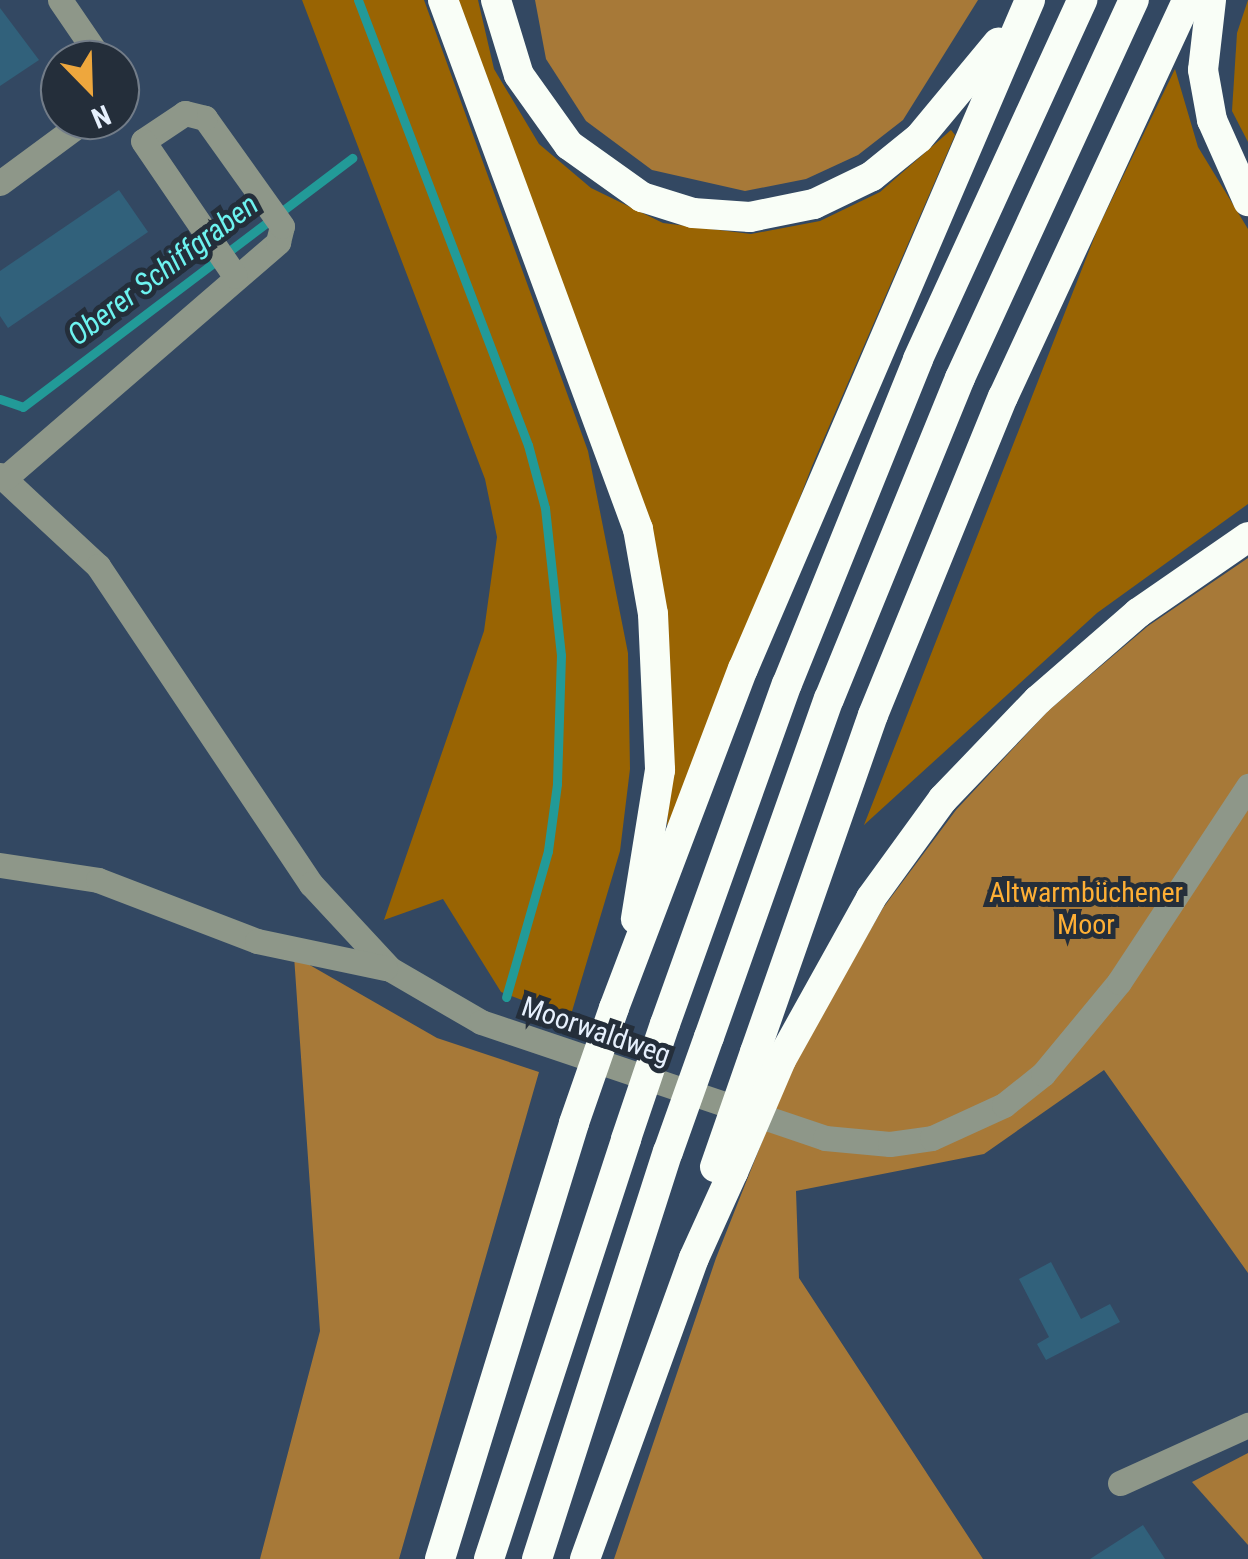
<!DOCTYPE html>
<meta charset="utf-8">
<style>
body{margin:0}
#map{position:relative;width:1248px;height:1559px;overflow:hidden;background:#334862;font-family:"Roboto Condensed",sans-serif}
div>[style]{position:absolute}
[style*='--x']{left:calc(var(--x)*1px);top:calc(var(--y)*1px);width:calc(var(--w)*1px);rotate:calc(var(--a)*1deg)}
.green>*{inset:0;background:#996403}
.forest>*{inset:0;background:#a77938}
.stream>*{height:9px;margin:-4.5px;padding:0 4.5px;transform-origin:4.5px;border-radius:4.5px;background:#229a98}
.building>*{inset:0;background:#31617b}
.minor>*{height:25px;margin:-12.5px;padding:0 12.5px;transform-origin:12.5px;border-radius:12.5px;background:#8e9789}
.highway>*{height:30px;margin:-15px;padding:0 15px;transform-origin:15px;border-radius:15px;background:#f9fef7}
.highway-bridge>*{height:30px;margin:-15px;padding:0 15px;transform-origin:15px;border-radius:15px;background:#f9fef7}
span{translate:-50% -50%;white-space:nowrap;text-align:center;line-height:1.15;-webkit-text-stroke:10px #242e3a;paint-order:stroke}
.park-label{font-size:28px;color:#feaf35}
.street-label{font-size:28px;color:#e6f0fd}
.water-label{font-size:30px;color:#6df3f0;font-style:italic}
.north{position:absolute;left:40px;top:40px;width:100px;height:100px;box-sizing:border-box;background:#242e3a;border:2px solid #727c88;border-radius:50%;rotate:157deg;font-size:28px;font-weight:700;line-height:40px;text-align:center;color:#e6f0fd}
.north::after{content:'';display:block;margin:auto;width:35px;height:45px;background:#eea73d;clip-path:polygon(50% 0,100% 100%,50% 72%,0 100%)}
</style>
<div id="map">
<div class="green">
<i style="clip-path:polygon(302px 0,424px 0,588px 451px,628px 653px,630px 769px,620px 851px,570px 1018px,501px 992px,443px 899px,384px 920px,484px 631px,497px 537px,485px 479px)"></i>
<i style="clip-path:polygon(457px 0,478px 0,494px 69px,539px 144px,591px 188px,663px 223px,751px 234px,820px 221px,880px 192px,951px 130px,955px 135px,812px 466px,674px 828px,667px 825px,671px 779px,644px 511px)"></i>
<i style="clip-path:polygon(1248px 0,1248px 142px,1232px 111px,1237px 33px)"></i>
<i style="clip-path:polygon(1175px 69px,1198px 147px,1248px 229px,1248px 504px,1097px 613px,864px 825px,1098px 228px)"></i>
</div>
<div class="forest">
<i style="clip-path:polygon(535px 0,978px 0,903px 120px,858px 155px,806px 179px,745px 191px,652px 170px,586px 121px,546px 59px)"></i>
<i style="clip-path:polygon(1248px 558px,1248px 1273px,1104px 1070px,984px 1154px,796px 1191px,799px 1278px,983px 1559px,614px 1559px,716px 1258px,792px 1066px,883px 908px,956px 810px,1048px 711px,1148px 626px)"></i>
<i style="clip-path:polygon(294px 956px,437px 1038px,539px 1072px,399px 1559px,260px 1559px,320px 1331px)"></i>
<i style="clip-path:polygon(1248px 1453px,1248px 1545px,1192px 1482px)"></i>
</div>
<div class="stream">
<i style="--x:358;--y:0;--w:476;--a:69.1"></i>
<i style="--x:528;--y:445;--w:65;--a:74.9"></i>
<i style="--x:545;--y:508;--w:148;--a:83.8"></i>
<i style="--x:561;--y:655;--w:129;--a:91.8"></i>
<i style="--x:557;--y:784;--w:68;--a:97.7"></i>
<i style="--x:548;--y:851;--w:152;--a:106"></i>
<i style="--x:0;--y:399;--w:24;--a:19"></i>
<i style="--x:23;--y:407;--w:413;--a:-37.1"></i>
</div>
<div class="building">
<i style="clip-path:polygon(0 8px,39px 60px,0 86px)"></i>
<i style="clip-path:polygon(119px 190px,148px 232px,8px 328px,0 316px,0 271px)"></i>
<i style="clip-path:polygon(1051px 1262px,1081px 1319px,1110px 1304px,1120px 1322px,1046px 1360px,1037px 1344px,1049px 1337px,1019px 1279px)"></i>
<i style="clip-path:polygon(1143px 1525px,1165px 1559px,1090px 1559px)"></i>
</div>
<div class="minor">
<i style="--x:60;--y:0;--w:73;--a:55.7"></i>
<i style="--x:0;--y:183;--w:106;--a:-36.5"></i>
<i style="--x:0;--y:475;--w:134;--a:42.9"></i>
<i style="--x:98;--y:566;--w:383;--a:56.2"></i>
<i style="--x:311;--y:884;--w:116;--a:47.1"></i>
<i style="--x:390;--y:969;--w:105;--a:30.2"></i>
<i style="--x:481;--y:1022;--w:363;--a:18.6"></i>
<i style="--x:825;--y:1138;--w:65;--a:5.3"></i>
<i style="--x:890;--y:1144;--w:42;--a:-8.1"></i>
<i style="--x:932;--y:1138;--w:79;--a:-24.6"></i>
<i style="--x:1004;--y:1105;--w:50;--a:-38.5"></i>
<i style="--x:1043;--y:1074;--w:119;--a:-50.4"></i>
<i style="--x:1119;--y:982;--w:235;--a:-56.6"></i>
<i style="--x:5;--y:478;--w:361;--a:-40.8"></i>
<i style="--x:278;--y:242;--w:16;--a:-76"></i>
<i style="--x:282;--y:226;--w:133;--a:-125.5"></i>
<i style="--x:205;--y:118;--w:21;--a:-166"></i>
<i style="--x:185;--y:113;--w:50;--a:146.3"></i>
<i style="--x:143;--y:141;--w:163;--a:55.7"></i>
<i style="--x:0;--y:865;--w:99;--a:8.7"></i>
<i style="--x:98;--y:880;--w:170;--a:21"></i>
<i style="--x:257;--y:941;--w:131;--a:11.9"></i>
<i style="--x:1120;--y:1483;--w:141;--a:-24.4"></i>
</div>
<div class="highway">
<i style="--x:443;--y:0;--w:564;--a:69.77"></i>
<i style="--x:638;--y:529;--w:86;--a:80"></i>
<i style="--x:653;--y:614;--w:156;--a:87.4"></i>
<i style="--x:660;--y:770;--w:151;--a:99.2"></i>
<i style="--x:496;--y:0;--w:78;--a:73"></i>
<i style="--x:519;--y:75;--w:86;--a:54.5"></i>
<i style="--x:569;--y:145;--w:90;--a:35.5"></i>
<i style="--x:642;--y:197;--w:53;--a:17.4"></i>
<i style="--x:693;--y:213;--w:57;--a:4"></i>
<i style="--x:750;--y:217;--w:65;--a:-11.5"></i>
<i style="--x:814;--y:204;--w:64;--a:-25.8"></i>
<i style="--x:872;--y:176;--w:60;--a:-39"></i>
<i style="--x:919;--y:138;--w:124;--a:-50.3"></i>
<i style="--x:1211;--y:0;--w:70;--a:96.5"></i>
<i style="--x:1203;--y:70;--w:51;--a:79.8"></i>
<i style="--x:1212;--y:120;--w:89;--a:66"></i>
<i style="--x:614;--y:1008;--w:363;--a:-69.2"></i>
<i style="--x:743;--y:669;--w:728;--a:-66.78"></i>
<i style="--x:665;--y:1024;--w:361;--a:-70.3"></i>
<i style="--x:787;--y:684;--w:350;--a:-68"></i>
<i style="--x:918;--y:359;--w:395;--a:-65.4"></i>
<i style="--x:709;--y:1037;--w:359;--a:-70.5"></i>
<i style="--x:829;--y:699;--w:347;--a:-67.8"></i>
<i style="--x:960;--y:378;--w:416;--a:-65.3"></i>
<i style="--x:755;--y:1052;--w:357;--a:-70.7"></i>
<i style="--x:873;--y:715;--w:344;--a:-67.8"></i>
<i style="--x:1003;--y:397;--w:438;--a:-65.1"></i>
<i style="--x:781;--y:1060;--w:185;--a:-60.9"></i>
<i style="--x:871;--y:898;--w:122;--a:-54"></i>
<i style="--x:943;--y:799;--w:137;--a:-46.2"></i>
<i style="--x:1038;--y:700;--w:133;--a:-41"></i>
<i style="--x:1138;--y:613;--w:134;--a:-34.6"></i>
<i style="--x:440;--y:1559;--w:456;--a:-72.9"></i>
<i style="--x:489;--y:1559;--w:442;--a:-71.9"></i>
<i style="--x:537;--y:1559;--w:428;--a:-72.2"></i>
<i style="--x:585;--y:1559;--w:320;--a:-70.1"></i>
<i style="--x:694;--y:1258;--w:94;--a:-65.6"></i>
</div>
<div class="highway-bridge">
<i style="--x:574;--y:1123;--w:122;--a:-70.8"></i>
<i style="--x:626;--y:1139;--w:121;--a:-71.3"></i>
<i style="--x:668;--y:1152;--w:122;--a:-70.4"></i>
<i style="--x:715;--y:1167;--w:122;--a:-70.8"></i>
<i style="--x:733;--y:1172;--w:122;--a:-66.8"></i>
</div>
<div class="park-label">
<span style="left:1086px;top:909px">Altwarmbüchener<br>Moor</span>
</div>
<div class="street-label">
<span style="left:596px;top:1031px;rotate:19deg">Moorwaldweg</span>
</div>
<div class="water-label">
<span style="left:163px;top:270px;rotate:-37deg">Oberer Schiffgraben</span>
</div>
<div class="north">N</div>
</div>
